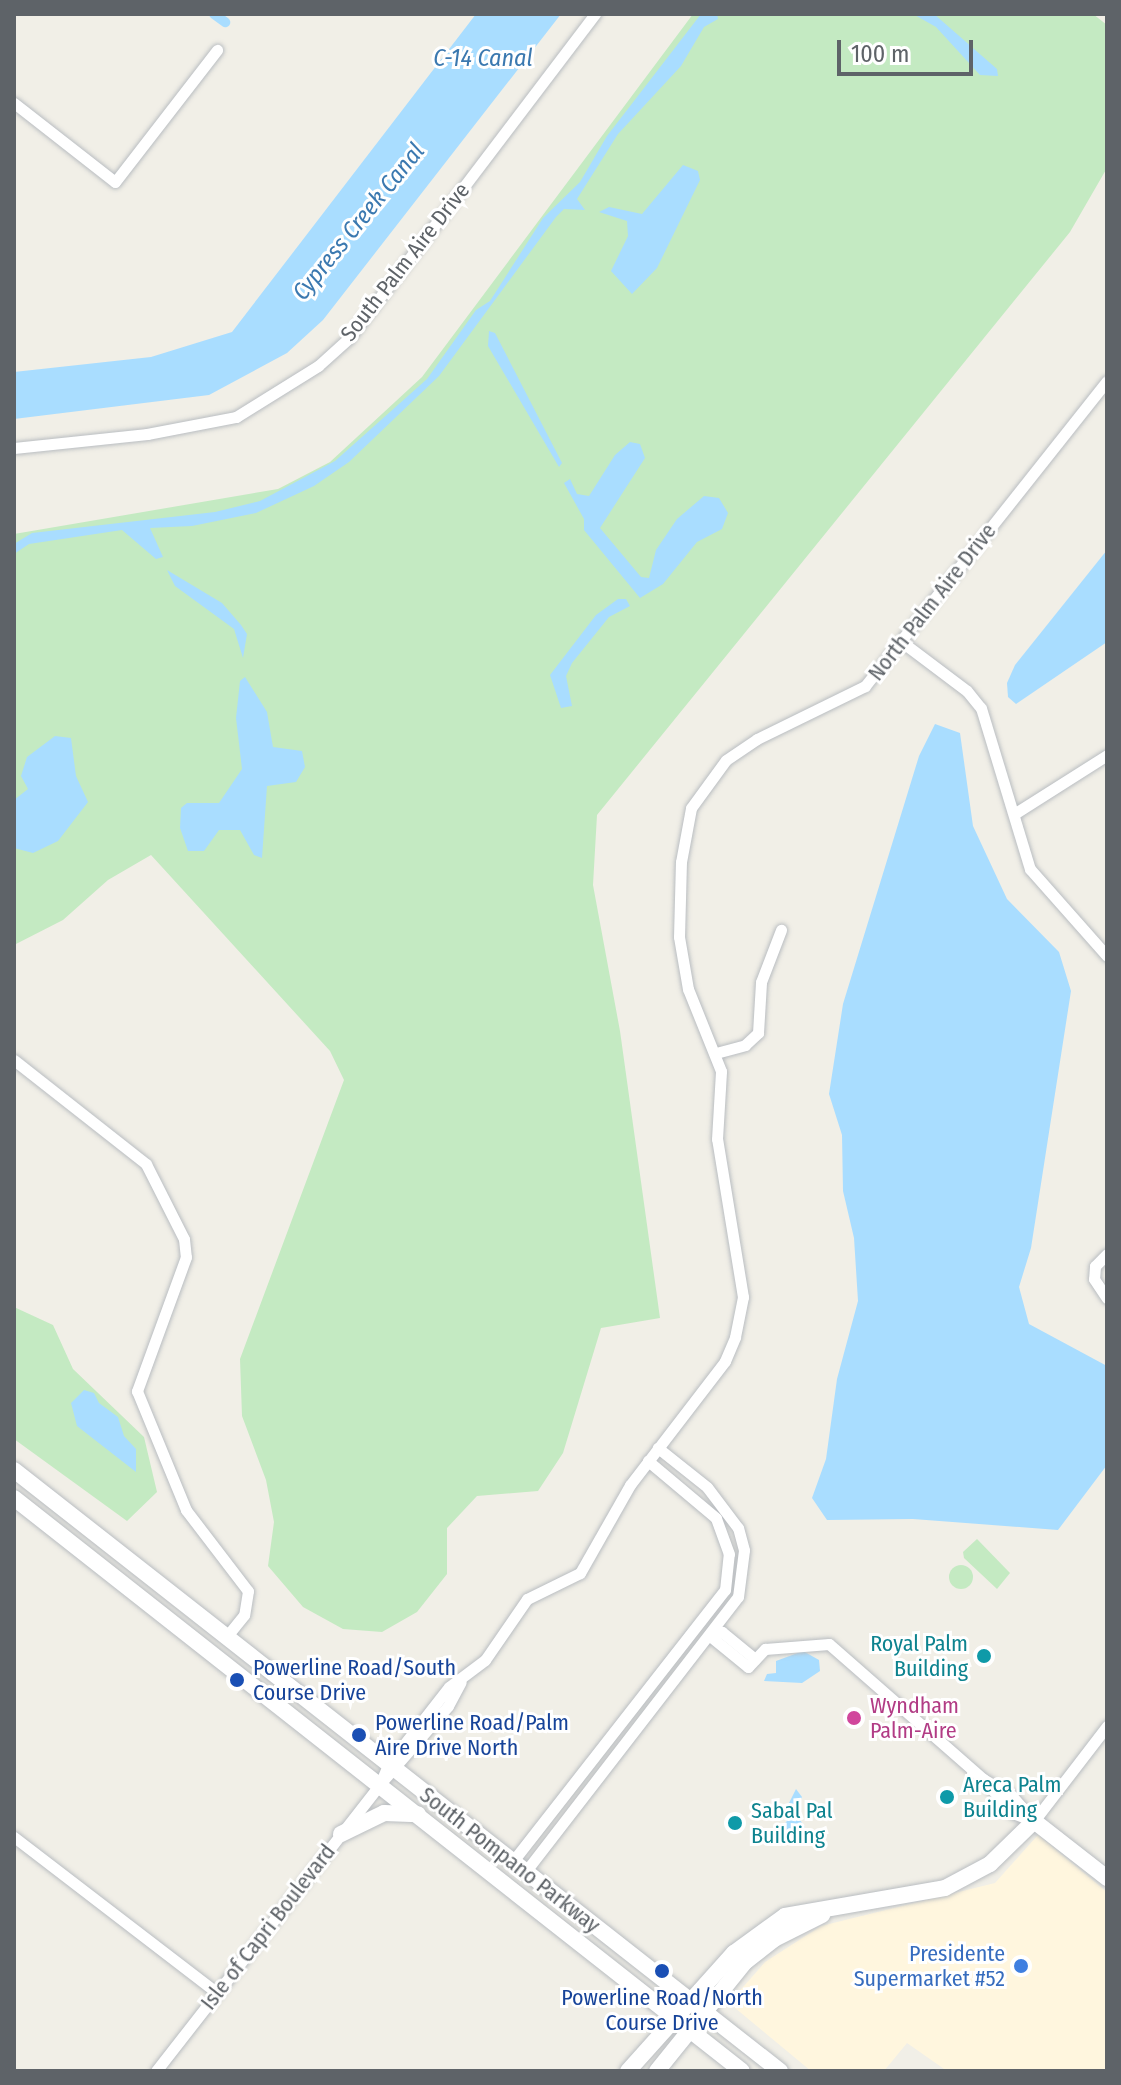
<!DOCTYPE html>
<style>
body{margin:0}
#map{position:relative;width:1121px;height:2085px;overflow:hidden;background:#f1efe7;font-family:"Fira Sans Condensed",sans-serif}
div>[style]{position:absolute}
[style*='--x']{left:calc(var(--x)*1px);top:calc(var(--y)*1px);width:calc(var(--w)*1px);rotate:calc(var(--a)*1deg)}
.commercial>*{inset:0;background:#fff6de}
.green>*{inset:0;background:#c4eac2}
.round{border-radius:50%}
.water>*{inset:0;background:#a9ddff}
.canal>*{height:10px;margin:-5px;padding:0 5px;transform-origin:5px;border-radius:5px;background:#a9ddff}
.roads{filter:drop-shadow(0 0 2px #b9bdc1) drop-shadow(0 0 2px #b9bdc1)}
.street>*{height:11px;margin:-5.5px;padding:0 5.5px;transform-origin:5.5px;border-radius:5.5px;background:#fff}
.secondary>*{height:16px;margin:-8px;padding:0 8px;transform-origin:8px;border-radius:8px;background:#fff}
.dots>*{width:22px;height:22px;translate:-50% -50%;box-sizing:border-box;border:4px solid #fff;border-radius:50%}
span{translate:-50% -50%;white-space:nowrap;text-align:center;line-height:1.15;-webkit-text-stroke:6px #fff;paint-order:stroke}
.street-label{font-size:22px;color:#5e6368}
.culture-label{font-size:22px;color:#0d838f}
.right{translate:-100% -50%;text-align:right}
.left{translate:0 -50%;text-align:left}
.transit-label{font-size:22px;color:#164399}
.hotel-label{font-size:22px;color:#b23c85}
.shop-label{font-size:22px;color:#366cbe}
.water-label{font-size:24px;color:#3b79b0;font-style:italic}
.frame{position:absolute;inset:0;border:16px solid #5e6368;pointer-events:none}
.scale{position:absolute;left:837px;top:40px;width:136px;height:36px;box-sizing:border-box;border:4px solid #5e6368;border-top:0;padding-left:10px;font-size:24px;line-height:28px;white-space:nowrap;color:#5e6368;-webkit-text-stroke:6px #fff;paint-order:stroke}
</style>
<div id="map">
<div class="commercial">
<i style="clip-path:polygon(1038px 1835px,1107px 1892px,1107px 2071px,947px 2071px,907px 2043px,884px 2071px,811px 2071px,729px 2003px,765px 1962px,821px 1926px,995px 1883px)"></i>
</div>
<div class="green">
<i style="clip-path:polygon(693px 14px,1093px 14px,1107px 25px,1107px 168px,1070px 232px,597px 815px,593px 885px,620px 1031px,660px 1318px,601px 1328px,563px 1453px,538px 1491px,477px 1496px,447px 1528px,447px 1574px,417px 1612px,382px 1632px,343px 1629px,303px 1607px,268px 1566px,274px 1522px,266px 1480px,242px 1416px,240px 1359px,344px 1080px,330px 1051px,151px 855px,108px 880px,63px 920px,14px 945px,14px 534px,278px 489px,330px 462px,422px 377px)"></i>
<i style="clip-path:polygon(14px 1307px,53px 1325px,73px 1369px,144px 1437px,157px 1492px,127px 1521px,14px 1439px)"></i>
<i style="clip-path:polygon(977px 1539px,1010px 1573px,997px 1589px,964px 1558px,963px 1552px)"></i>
<i class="round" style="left:949px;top:1565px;width:24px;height:24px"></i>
</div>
<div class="water">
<i style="clip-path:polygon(476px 14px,561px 14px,323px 320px,287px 353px,209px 395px,14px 419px,14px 372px,151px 357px,232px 332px)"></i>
<i style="clip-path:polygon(701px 14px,717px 14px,718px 19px,704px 27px,681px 66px,618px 134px,577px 199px,585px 210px,564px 209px,556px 217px,439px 376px,349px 462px,314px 486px,256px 513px,192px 526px,150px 528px,163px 557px,156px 559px,122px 530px,29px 544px,14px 554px,14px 544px,32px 533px,215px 512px,260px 501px,335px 461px,427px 379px,476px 310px,490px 301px,543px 218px,580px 182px,607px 136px)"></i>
<i style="clip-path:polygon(913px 14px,934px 14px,997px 69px,998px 76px,980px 75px,936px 27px)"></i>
<i style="clip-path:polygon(683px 165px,698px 171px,700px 180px,657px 268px,632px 294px,611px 271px,628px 236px,627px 221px,599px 212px,609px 207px,642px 214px)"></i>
<i style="clip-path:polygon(489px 331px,495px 333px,562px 463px,559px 467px,488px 346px)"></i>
<i style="clip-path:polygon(630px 442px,640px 444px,645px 458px,600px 528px,641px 577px,649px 578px,656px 550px,677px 519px,704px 496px,719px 498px,728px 513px,722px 529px,697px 542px,663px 584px,640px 598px,584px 530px,584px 519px,564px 483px,570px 479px,577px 494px,589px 496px,615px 455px)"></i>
<i style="clip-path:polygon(1107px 550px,1107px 642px,1016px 704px,1008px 697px,1007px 683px,1015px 665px)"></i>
<i style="clip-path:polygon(167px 570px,222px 603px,241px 625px,247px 634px,243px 658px,234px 629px,175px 586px)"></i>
<i style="clip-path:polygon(618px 599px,626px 599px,630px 606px,609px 617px,572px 663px,566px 676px,572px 706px,561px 708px,550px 675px,596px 615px)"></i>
<i style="clip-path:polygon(245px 677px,267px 712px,273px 747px,302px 751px,305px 767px,296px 782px,267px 786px,262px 858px,254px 855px,240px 830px,219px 830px,204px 851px,188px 851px,180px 828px,181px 808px,187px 803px,219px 803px,242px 769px,236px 718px,240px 681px)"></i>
<i style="clip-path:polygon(935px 724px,960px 733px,973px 826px,1007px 899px,1059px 952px,1071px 991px,1031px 1248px,1019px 1287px,1029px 1324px,1107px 1366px,1107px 1465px,1058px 1530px,913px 1519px,827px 1520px,812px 1498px,826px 1459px,837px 1379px,858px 1301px,854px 1238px,843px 1191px,842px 1135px,829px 1094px,843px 1004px,919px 756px)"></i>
<i style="clip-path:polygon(55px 736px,71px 738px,76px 776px,88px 802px,58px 841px,33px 853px,14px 848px,14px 800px,28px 789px,21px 776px,27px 757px)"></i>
<i style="clip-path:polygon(84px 1390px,94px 1393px,99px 1403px,118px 1417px,124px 1436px,136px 1449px,136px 1472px,77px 1426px,71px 1403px)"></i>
<i style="clip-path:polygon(803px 1651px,819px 1660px,820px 1671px,802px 1683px,764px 1681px,767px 1674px,776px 1673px,776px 1661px)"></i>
<i style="clip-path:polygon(796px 1789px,802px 1797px,795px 1813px,805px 1827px,781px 1841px,777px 1832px,787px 1821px,777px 1809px,789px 1803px)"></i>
</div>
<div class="canal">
<i style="--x:214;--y:14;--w:14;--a:36"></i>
</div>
<div class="roads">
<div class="street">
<i style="--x:14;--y:103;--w:128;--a:38"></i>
<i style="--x:115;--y:182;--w:167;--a:-52.3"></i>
<i style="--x:14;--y:448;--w:134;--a:-6"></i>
<i style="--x:147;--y:434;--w:91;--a:-10.8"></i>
<i style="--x:236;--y:417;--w:97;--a:-31.9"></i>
<i style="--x:318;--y:366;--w:42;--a:-42.1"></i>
<i style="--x:349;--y:338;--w:407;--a:-52.8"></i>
<i style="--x:902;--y:642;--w:81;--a:37"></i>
<i style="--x:967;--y:691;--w:22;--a:51"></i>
<i style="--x:981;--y:708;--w:168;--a:73.1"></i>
<i style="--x:1030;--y:869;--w:116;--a:48.5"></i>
<i style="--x:1014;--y:814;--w:110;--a:-32.4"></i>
<i style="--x:716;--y:1053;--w:30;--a:-15"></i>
<i style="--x:745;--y:1045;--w:18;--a:-43"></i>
<i style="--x:758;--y:1033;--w:51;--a:-86.6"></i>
<i style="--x:761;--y:982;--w:56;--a:-69"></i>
<i style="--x:14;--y:1060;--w:168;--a:38.2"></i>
<i style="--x:146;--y:1164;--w:84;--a:63.1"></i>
<i style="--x:184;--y:1239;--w:18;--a:84"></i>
<i style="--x:186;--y:1257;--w:143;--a:110.1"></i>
<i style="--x:137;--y:1391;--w:129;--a:67.6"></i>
<i style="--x:186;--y:1510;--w:102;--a:52.6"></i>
<i style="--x:248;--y:1591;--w:24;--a:99"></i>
<i style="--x:244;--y:1615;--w:27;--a:129"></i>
<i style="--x:1107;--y:1254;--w:17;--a:135"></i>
<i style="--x:1095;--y:1266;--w:13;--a:94"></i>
<i style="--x:1094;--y:1279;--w:23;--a:56"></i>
<i style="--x:755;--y:1659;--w:43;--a:-140.7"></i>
<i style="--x:722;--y:1632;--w:13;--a:162"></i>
<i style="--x:710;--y:1636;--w:49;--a:39.2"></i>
<i style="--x:748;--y:1667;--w:25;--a:-47"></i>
<i style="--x:765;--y:1649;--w:64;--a:-4.5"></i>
<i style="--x:829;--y:1644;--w:205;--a:41.2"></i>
<i style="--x:983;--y:1779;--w:45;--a:48.6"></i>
<i style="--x:1013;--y:1813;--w:22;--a:21"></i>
<i style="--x:983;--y:1779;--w:34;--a:30"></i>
<i style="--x:1012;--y:1796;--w:32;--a:49"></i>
<i style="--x:380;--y:1784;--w:21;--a:-67"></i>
<i style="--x:388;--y:1765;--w:99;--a:-52"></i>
<i style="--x:449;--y:1687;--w:45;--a:-36.9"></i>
<i style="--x:485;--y:1660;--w:74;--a:-55.5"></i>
<i style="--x:527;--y:1599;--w:59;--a:-26.1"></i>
<i style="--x:580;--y:1573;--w:101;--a:-60.4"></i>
<i style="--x:630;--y:1485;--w:156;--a:-52.5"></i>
<i style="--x:725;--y:1361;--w:26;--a:-67"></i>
<i style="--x:735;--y:1337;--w:41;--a:-78.7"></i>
<i style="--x:743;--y:1297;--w:160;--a:-99.3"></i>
<i style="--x:717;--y:1139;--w:68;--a:-86.6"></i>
<i style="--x:721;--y:1071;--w:88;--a:-111.9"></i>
<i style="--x:688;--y:989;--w:53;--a:-99.8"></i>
<i style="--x:679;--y:937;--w:75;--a:-88.5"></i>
<i style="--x:681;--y:862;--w:55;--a:-79.5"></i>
<i style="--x:691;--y:808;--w:59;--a:-53.9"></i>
<i style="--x:726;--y:760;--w:37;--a:-34"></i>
<i style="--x:757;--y:739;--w:120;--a:-26.1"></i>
<i style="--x:865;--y:686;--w:389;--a:-51.6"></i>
<i style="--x:1034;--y:1821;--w:120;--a:-52.5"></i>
<i style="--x:14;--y:1837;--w:256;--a:37.5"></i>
<i style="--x:513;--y:1861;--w:344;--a:-52"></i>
<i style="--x:725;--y:1590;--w:36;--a:-84"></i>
<i style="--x:729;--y:1554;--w:38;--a:-110"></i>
<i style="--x:716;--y:1518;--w:89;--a:-140"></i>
<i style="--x:526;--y:1871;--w:346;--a:-52.3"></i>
<i style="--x:738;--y:1597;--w:47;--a:-82.7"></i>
<i style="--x:744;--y:1550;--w:23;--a:-105"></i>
<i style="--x:738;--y:1528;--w:51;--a:-127.1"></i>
<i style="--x:707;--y:1487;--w:63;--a:-141.5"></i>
<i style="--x:156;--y:2071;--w:364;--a:-52"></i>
<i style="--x:380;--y:1784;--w:103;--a:-48.9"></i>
<i style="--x:448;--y:1706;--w:27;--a:-62"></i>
</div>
<div class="secondary">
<i style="--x:14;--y:1470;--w:974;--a:38.12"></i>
<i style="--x:14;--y:1498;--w:926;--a:38.21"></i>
<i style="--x:341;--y:1834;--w:48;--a:-26"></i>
<i style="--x:384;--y:1813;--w:34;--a:2"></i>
<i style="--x:628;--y:2071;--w:159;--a:-48.1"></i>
<i style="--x:734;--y:1953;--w:63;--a:-36"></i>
<i style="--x:785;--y:1916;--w:162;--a:-9.9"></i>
<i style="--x:945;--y:1888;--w:51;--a:-28.1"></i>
<i style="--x:990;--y:1864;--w:62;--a:-44.3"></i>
<i style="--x:1034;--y:1821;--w:93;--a:38"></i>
<i style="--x:657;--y:2071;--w:140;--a:-51.1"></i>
<i style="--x:745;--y:1962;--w:37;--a:-38"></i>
<i style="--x:774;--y:1939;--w:54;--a:-26.6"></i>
</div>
</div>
<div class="dots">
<i style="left:984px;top:1656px;background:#0f9aa8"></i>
<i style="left:237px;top:1680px;background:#1a4fb4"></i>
<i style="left:854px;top:1718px;background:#d1479c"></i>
<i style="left:359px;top:1735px;background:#1a4fb4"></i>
<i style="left:947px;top:1797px;background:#0f9aa8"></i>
<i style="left:735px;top:1823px;background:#0f9aa8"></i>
<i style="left:1021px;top:1966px;background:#3f7fe0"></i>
<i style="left:662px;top:1971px;background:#1a4fb4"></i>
</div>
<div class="street-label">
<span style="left:405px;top:262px;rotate:-52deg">South Palm Aire Drive</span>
<span style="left:932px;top:602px;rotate:-52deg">North Palm Aire Drive</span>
<span style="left:510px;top:1860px;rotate:38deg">South Pompano Parkway</span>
<span style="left:268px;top:1927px;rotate:-52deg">Isle of Capri Boulevard</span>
</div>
<div class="culture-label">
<span class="right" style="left:968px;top:1656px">Royal Palm<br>Building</span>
<span class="left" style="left:963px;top:1797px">Areca Palm<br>Building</span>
<span class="left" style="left:751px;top:1823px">Sabal Pal<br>Building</span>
</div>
<div class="transit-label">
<span class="left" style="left:253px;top:1680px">Powerline Road/South<br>Course Drive</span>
<span class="left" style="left:375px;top:1735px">Powerline Road/Palm<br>Aire Drive North</span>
<span style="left:662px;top:2010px">Powerline Road/North<br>Course Drive</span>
</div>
<div class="hotel-label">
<span class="left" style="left:870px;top:1718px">Wyndham<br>Palm-Aire</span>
</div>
<div class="shop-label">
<span class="right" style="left:1005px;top:1966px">Presidente<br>Supermarket #52</span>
</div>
<div class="water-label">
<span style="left:483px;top:59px">C-14 Canal</span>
<span style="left:359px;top:222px;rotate:-51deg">Cypress Creek Canal</span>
</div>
<div class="frame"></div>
<div class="scale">100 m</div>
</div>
